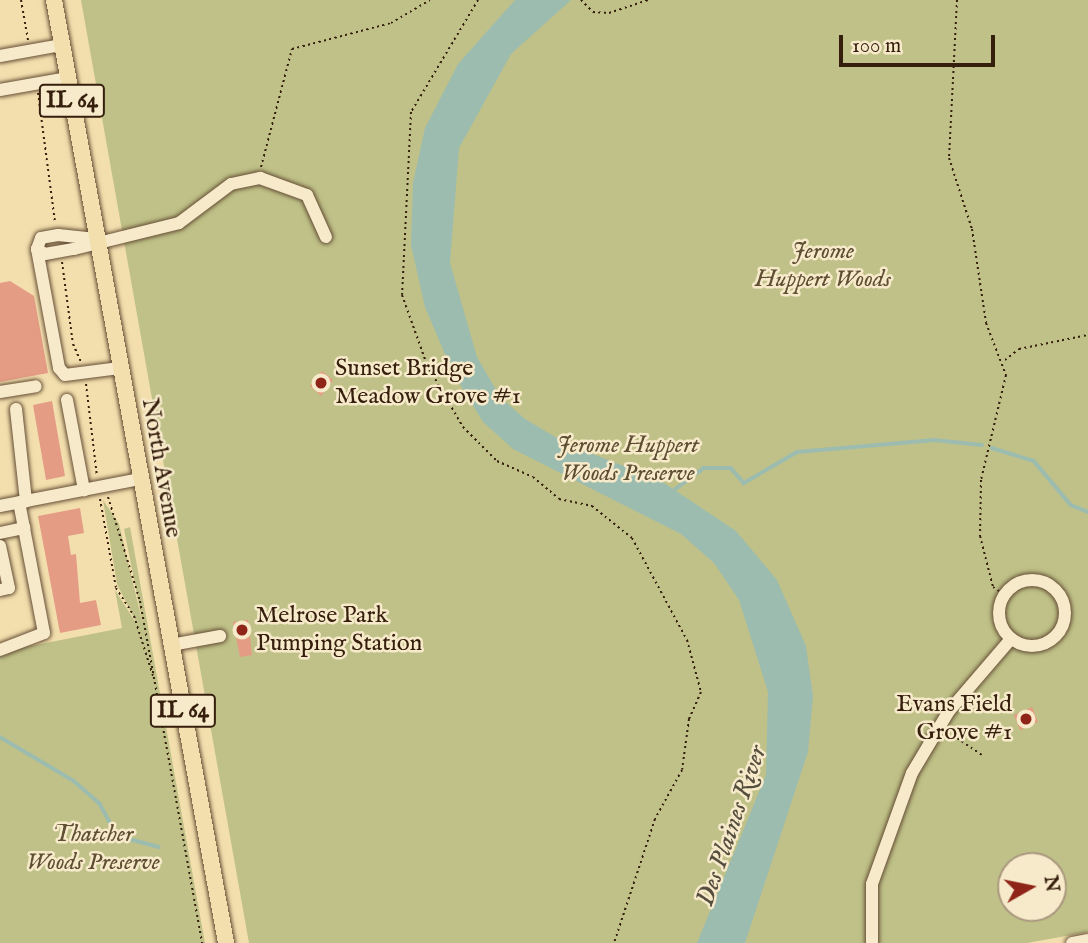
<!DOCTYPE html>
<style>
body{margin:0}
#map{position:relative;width:1088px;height:943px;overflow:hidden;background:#f3dfae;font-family:"IM FELL English",serif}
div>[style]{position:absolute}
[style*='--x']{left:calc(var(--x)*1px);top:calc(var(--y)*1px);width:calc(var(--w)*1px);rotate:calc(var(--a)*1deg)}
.green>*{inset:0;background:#bfc188}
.water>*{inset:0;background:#9cbcb0}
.stream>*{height:3.5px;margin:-1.75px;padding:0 1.75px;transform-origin:1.75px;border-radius:1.75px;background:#9cbcb0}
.building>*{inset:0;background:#e59c85}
.path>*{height:2px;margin-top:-1px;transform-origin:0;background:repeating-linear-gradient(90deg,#361e0d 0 2px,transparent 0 5.5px)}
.roads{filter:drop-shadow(0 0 2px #654e35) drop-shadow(0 0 2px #654e35)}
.minor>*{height:12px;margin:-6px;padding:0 6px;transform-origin:6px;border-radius:6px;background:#f7eaca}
.minor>.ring{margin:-6px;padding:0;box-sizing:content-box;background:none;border:12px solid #f7eaca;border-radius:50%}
.major>*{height:16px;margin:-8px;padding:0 8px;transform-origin:8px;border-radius:8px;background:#f3dfae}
.dots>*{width:19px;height:19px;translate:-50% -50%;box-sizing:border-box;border:4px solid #f7eaca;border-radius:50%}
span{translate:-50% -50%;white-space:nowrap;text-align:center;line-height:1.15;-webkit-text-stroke:5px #f7eaca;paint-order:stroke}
.shield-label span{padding:2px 5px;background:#f7eaca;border:2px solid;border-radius:5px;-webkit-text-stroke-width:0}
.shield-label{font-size:23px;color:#361e0d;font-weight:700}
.park-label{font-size:24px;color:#5f4f32;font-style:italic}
.poi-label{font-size:24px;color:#361e0d}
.left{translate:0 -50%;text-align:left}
.right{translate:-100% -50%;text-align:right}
.street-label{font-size:24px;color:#361e0d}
.water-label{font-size:26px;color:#554d3e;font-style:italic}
.north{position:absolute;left:997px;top:852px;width:70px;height:70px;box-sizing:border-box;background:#f7eaca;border:2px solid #aa987e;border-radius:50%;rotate:81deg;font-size:19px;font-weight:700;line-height:28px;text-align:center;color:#361e0d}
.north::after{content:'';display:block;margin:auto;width:24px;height:32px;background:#8f2418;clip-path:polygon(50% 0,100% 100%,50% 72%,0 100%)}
.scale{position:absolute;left:839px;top:35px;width:156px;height:32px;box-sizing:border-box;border:4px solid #361e0d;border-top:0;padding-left:9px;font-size:21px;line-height:24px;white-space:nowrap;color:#361e0d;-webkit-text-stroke:5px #f7eaca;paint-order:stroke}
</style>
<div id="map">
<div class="green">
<i style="clip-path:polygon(evenodd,81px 0,1088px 0,1088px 932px,1027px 943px,249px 943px,81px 0,1011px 866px,1053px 866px,1053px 908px,1011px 908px,1011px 866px)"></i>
<i style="clip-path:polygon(103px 500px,119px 524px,143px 625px,124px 529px,130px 527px,205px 943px,0 943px,0 652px,122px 628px,115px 590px,138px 626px,117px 584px)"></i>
</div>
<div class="water">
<i style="clip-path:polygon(515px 0,571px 0,511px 54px,459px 148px,450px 263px,477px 357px,500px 397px,525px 419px,569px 445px,658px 479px,736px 531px,777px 580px,806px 646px,813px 696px,808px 752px,745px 943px,697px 943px,766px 775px,768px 692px,739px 600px,714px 563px,681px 534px,513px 449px,483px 422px,452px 371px,425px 307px,411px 245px,413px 183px,425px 128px,458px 64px)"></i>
</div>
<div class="stream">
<i style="--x:992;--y:448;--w:44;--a:17.2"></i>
<i style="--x:1034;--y:461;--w:57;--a:49.9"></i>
<i style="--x:1071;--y:505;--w:18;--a:22"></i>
<i style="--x:673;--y:491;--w:38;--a:-37"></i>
<i style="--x:703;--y:468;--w:28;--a:0"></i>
<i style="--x:731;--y:468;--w:20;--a:49"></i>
<i style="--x:744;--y:483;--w:61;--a:-30.3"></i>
<i style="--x:797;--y:452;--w:138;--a:-5"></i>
<i style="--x:934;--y:440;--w:48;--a:5.9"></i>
<i style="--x:0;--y:737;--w:86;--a:30.7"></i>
<i style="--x:74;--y:781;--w:35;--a:41"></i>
<i style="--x:100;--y:804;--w:37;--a:61"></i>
<i style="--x:118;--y:836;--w:42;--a:15"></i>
</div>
<div class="building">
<i style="clip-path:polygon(10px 281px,34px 296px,48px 373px,0 382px,0 283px)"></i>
<i style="clip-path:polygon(322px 371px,333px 380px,321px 396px,310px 386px)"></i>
<i style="clip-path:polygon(52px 401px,65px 476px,46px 480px,33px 405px)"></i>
<i style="clip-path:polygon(80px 508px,84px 533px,68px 536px,71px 555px,76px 554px,80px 603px,96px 600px,101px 625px,60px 633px,38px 516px)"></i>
<i style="clip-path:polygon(248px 620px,252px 655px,240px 657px,233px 622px)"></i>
<i style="clip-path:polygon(1032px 707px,1038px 722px,1020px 730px,1014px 715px)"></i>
</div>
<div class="path">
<i style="--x:21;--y:0;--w:41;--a:80.1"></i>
<i style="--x:478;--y:0;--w:131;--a:120.9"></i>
<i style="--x:411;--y:112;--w:183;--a:92.8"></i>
<i style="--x:402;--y:295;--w:74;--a:70.3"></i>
<i style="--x:427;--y:365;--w:72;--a:59.9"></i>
<i style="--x:463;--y:427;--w:48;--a:45"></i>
<i style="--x:497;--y:461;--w:39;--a:24"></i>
<i style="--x:533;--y:477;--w:34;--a:40"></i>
<i style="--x:559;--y:499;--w:34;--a:12"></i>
<i style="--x:592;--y:506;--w:51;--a:38.7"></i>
<i style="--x:632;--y:538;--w:116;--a:61.7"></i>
<i style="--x:687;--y:640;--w:54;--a:74.9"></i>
<i style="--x:701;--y:692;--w:30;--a:114"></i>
<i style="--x:689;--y:719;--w:51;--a:97.8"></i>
<i style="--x:682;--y:770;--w:56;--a:118.9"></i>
<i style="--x:655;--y:819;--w:131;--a:108.3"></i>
<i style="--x:581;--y:0;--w:17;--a:45"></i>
<i style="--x:593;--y:12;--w:16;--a:4"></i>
<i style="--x:609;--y:13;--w:41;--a:-18.4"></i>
<i style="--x:957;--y:0;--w:158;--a:92.9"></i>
<i style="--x:949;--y:158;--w:75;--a:72.1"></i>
<i style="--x:972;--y:229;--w:95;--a:81.5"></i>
<i style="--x:986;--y:323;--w:56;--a:69"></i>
<i style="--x:1006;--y:375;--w:108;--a:103.4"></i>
<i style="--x:981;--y:480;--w:56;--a:91"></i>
<i style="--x:980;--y:536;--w:53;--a:75.7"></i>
<i style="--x:993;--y:587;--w:14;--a:34"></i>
<i style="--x:38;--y:93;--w:130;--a:82.5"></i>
<i style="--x:261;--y:167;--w:122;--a:-75.3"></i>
<i style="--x:292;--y:49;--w:102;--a:-14.7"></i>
<i style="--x:391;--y:23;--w:45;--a:-30.5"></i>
<i style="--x:62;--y:262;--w:83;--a:82.4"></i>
<i style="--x:73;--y:344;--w:20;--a:66"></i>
<i style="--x:1005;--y:360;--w:18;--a:-38"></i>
<i style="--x:1019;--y:349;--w:70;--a:-11.5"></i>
<i style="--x:86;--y:384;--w:93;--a:83.2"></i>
<i style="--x:108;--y:497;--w:109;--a:72.9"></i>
<i style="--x:140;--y:601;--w:348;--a:79.7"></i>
<i style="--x:100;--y:499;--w:90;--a:79.8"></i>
<i style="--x:116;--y:588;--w:33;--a:57"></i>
<i style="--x:134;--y:616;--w:63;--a:72.4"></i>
<i style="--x:948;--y:732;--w:41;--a:34.1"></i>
</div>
<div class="roads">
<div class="minor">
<i style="--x:0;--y:56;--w:63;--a:-10.1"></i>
<i style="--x:0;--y:90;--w:69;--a:-10"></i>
<i style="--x:96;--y:239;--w:38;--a:-174"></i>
<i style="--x:58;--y:235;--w:17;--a:170"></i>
<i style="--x:41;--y:238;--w:12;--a:110"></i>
<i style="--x:37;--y:249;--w:121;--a:79.5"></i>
<i style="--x:59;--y:368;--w:9;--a:49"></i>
<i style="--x:65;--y:375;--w:55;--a:-7.3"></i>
<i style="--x:37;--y:249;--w:9;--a:32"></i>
<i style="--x:45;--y:254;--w:29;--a:-10"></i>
<i style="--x:74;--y:249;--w:108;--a:-13.9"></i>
<i style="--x:179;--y:223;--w:65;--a:-36.9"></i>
<i style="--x:231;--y:184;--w:30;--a:-12"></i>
<i style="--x:260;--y:178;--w:50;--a:19.9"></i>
<i style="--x:307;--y:195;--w:46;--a:65.7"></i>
<i style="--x:0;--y:392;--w:36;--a:-9"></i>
<i style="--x:67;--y:400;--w:92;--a:79.3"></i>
<i style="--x:16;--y:409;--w:93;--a:83.8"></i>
<i style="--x:0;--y:506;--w:143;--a:-10.9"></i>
<i style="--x:0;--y:533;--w:25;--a:-12"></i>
<i style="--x:24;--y:528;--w:26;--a:-101"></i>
<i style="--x:0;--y:546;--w:43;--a:77.9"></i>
<i style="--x:9;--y:588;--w:9;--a:167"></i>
<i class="ring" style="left:999px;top:580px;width:54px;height:54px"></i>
<i style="--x:171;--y:645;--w:50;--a:-10.4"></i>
<i style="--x:0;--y:650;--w:47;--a:-21.1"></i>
<i style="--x:44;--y:633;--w:107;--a:-100.8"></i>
<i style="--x:872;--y:943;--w:59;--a:-90"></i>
<i style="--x:872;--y:884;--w:118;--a:-70.2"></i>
<i style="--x:912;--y:773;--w:72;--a:-59.2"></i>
<i style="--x:949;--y:711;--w:95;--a:-49.3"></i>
<i style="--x:1072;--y:943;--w:16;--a:-11"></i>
</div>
<div class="major">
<i style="--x:54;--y:0;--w:959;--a:79.66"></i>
</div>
</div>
<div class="dots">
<i style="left:321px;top:383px;background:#8f2418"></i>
<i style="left:242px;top:630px;background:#8f2418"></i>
<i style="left:1026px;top:719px;background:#8f2418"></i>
</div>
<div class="shield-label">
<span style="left:72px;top:101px">IL 64</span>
<span style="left:183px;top:711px">IL 64</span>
</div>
<div class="park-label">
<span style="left:823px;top:266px">Jerome<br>Huppert Woods</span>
<span style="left:628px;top:460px">Jerome Huppert<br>Woods Preserve</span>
<span style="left:93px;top:849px">Thatcher<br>Woods Preserve</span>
</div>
<div class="poi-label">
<span class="left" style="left:335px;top:383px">Sunset Bridge<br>Meadow Grove #1</span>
<span class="left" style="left:256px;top:630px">Melrose Park<br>Pumping Station</span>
<span class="right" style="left:1012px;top:719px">Evans Field<br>Grove #1</span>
</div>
<div class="street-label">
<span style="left:161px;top:468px;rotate:80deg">North Avenue</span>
</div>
<div class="water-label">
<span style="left:732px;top:826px;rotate:-71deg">Des Plaines River</span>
</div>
<div class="north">N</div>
<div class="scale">100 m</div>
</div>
